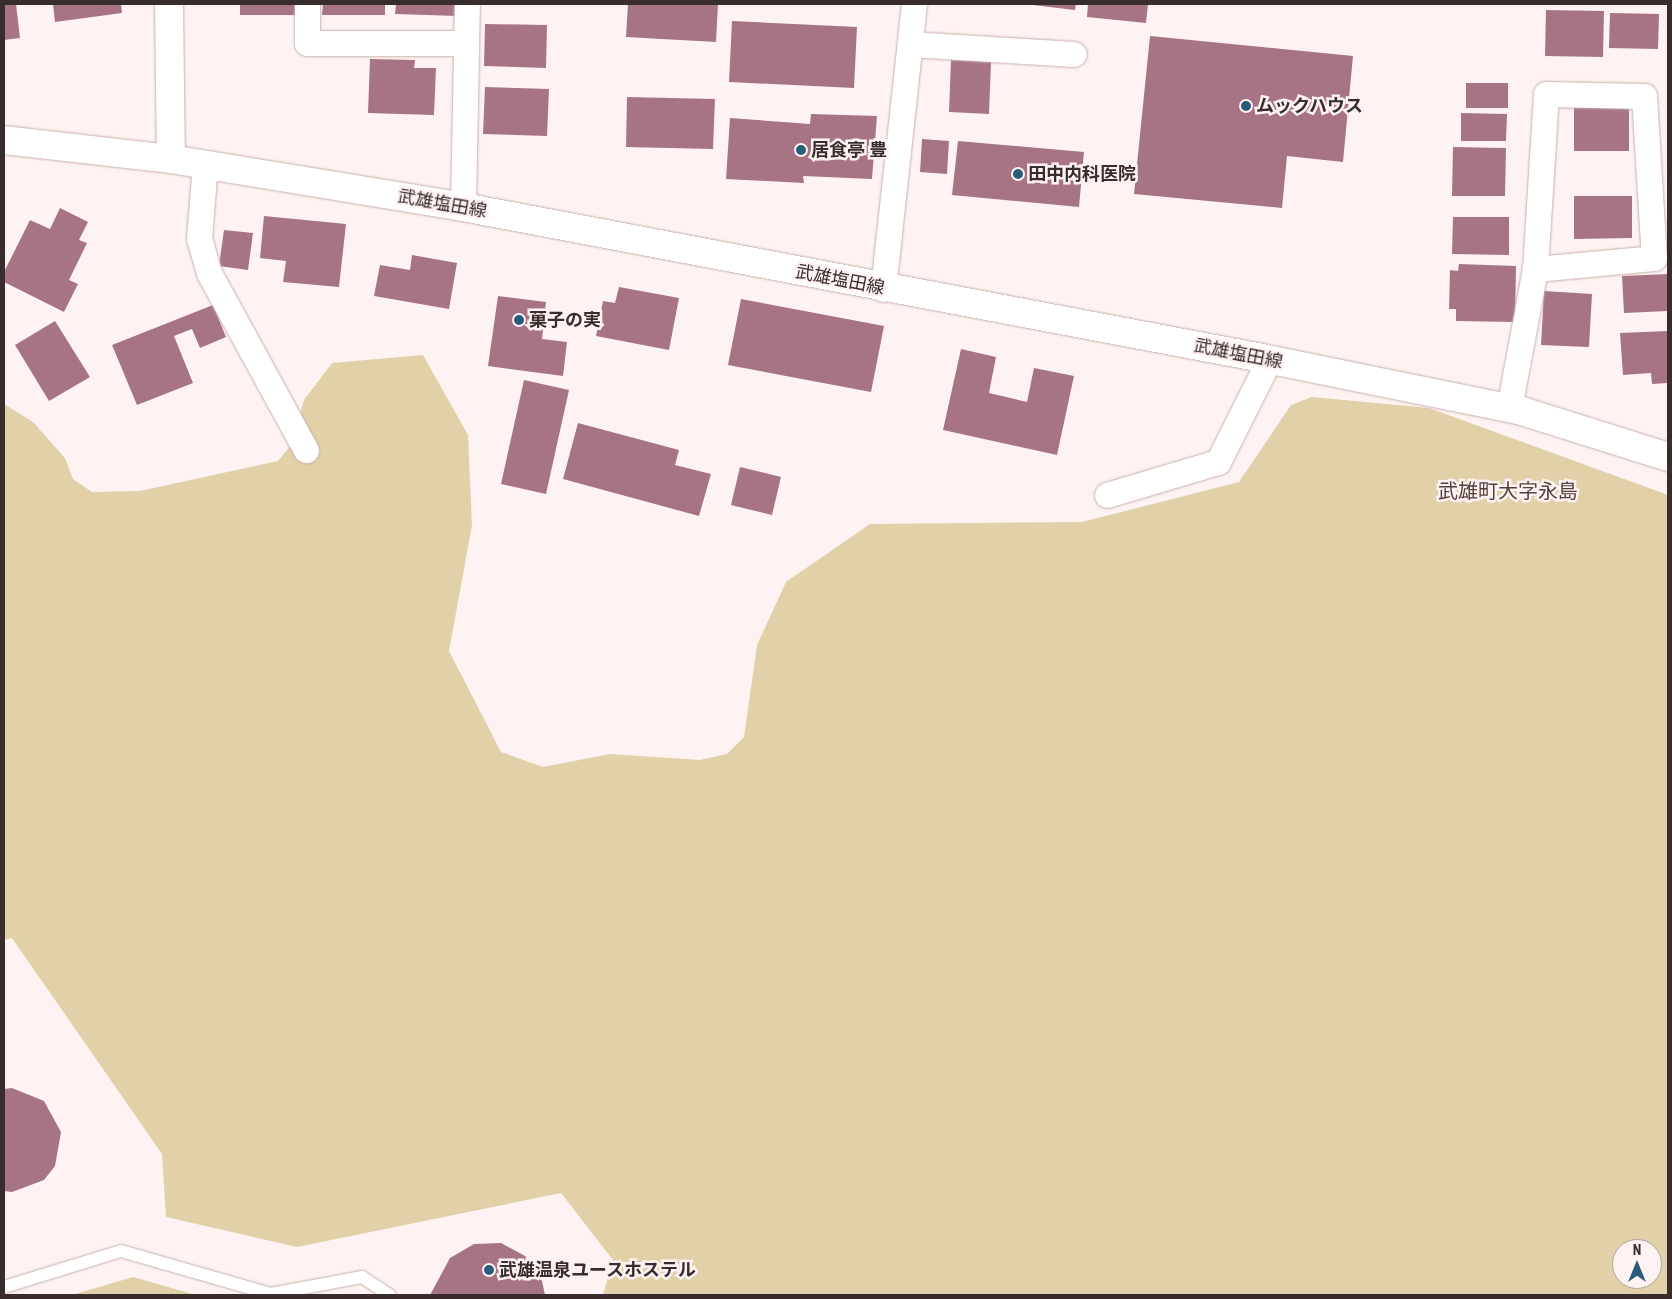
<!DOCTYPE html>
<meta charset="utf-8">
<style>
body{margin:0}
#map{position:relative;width:1672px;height:1299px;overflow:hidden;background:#fef3f2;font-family:"Roboto Condensed","Noto Sans JP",sans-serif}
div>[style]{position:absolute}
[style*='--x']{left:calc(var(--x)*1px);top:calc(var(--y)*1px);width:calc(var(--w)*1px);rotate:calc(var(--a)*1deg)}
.green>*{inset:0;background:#e1d0a8}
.building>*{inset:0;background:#a77486}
.roads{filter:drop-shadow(0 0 1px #c8afab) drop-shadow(0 0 1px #c8afab)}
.service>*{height:12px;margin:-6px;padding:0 6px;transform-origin:6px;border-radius:6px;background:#fff}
.minor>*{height:25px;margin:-12.5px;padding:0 12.5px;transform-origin:12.5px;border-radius:12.5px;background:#fff}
.tertiary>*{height:28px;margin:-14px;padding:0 14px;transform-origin:14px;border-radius:14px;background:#fff}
.secondary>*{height:28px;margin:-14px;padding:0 14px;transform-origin:14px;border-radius:14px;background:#fff}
.dots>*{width:14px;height:14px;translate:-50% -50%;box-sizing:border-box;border:2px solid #fef3f2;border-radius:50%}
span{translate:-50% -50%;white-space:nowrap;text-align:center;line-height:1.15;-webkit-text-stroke:5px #fef3f2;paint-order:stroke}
.poi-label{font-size:18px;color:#382d2c;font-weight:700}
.left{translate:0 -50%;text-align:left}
.street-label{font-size:18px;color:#382d2c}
.quarter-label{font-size:20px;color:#55403d}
.frame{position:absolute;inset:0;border:5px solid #382d2c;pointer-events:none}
.north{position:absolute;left:1612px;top:1239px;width:50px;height:50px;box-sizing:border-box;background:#fef3f2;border:1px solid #afa4a3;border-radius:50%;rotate:0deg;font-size:14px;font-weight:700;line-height:20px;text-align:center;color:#382d2c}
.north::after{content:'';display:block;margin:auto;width:18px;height:22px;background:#295c79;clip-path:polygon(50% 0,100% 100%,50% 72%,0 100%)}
</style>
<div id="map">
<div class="green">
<i style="clip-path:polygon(evenodd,423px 355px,468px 435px,472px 525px,449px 651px,501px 752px,543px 767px,610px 754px,700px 760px,727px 754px,744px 737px,757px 645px,786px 582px,870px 524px,1082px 522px,1239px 482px,1291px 405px,1312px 397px,1429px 408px,1668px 495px,1668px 1295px,603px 1295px,613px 1260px,561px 1193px,297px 1247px,166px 1217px,162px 1154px,12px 938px,4px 940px,4px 404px,33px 422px,65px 458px,73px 479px,92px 492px,140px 491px,278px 461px,292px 444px,304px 400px,332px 363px,423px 355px,1622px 1249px,1652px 1249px,1652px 1279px,1622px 1279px,1622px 1249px)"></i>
<i style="clip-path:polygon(133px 1277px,196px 1295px,72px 1295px)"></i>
</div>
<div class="building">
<i style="clip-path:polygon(4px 4px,16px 4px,20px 38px,4px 40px)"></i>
<i style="clip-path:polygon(53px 4px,121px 4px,122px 13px,55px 22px)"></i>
<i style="clip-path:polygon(240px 4px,295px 4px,295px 15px,240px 15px)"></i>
<i style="clip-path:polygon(323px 4px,385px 4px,385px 15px,322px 15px)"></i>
<i style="clip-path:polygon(396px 4px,458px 4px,458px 16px,395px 14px)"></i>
<i style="clip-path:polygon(628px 4px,718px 4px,716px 42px,626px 37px)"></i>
<i style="clip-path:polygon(1024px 4px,1076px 4px,1075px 10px)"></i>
<i style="clip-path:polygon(1088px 4px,1148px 4px,1146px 23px,1087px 17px)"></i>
<i style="clip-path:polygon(1546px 10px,1604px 11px,1603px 57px,1545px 56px)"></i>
<i style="clip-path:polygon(1610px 13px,1659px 14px,1658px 49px,1609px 48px)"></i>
<i style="clip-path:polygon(732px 21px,857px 27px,854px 88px,729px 82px)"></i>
<i style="clip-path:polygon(485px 24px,547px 25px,546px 68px,484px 66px)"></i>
<i style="clip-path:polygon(1150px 36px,1353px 56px,1343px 162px,1287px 156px,1282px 208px,1134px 194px)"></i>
<i style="clip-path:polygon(370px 59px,415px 60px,414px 68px,436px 68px,434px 115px,368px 113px)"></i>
<i style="clip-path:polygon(951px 60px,991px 62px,989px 114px,949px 112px)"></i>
<i style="clip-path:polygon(1466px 83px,1508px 83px,1508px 108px,1466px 108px)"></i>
<i style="clip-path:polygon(485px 87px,549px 89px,547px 136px,483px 134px)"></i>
<i style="clip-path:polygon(627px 97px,715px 99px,713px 149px,626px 147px)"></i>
<i style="clip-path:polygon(1574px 101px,1629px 102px,1629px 151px,1574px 151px)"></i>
<i style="clip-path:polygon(1461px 113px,1507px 114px,1506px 141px,1461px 141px)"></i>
<i style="clip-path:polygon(811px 114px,877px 116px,872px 179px,803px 176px,804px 183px,726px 179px,730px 118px,810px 124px)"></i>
<i style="clip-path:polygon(922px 139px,949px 141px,947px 174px,920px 172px)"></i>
<i style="clip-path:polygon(958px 141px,1084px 152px,1079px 207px,952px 195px)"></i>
<i style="clip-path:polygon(1453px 147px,1506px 148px,1505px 196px,1452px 196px)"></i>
<i style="clip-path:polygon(1574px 196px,1632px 196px,1632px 238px,1574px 239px)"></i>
<i style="clip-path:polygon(60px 208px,88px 222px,79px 240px,87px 243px,69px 280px,78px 284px,64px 312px,4px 282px,4px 272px,30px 220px,50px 229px)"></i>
<i style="clip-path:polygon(264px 216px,346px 224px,339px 287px,283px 282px,286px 261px,260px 258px)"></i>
<i style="clip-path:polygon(1453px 217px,1509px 217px,1509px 255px,1452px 254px)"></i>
<i style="clip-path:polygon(224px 230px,253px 233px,248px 270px,219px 266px)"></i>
<i style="clip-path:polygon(412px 255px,457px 263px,449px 309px,374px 296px,380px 265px,410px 270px)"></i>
<i style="clip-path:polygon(1459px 264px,1516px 266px,1515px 322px,1456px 321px,1456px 309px,1449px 309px,1450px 270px,1458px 271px)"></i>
<i style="clip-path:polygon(1668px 274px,1668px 311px,1624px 313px,1622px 276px)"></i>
<i style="clip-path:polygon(619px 287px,679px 298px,669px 350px,596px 336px,603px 301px,615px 303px)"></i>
<i style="clip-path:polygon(1544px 291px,1592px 294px,1589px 347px,1541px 345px)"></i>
<i style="clip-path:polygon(498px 296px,546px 302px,542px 339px,567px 342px,563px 376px,488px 366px)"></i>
<i style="clip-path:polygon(741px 299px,884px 326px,871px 392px,728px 365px)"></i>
<i style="clip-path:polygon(213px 305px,226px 337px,200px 348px,192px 329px,174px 336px,193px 383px,137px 405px,112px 345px)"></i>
<i style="clip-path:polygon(55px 321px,90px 377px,49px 401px,15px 345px)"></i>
<i style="clip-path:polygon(1668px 331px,1668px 383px,1652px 384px,1651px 373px,1623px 375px,1620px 333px)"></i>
<i style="clip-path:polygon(961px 349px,996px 357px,989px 393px,1027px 402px,1034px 368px,1074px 376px,1057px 455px,943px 430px)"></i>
<i style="clip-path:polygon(524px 380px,569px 390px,546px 494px,501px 484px)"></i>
<i style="clip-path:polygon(578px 423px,679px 450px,675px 465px,711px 474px,699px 516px,563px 479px)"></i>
<i style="clip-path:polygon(740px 467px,781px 477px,772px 515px,731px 505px)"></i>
<i style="clip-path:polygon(12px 1088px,44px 1101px,61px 1132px,55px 1166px,44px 1180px,12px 1192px,4px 1191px,4px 1089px)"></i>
<i style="clip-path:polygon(501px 1243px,525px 1256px,542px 1281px,545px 1295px,430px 1295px,450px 1258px,474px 1244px)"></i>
</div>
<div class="roads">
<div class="service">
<i style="--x:4;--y:1287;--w:122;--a:-17.1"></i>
<i style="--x:121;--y:1251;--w:156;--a:16"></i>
<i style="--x:271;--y:1294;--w:93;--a:-10.6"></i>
<i style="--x:362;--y:1277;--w:33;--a:33"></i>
</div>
<div class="minor">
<i style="--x:307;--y:4;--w:39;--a:90"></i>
<i style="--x:307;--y:43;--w:159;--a:0"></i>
<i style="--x:910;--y:44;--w:164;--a:3.5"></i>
<i style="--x:205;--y:164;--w:74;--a:94.6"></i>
<i style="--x:199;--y:238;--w:36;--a:74"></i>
<i style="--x:209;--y:273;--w:202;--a:61.3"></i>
<i style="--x:463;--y:207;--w:203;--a:-88.9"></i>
<i style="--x:883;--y:289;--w:287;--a:-83.8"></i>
<i style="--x:1509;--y:408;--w:141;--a:-79.4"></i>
<i style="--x:1535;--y:269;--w:175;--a:-86.4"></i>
<i style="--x:1546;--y:94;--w:98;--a:1.2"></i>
<i style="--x:1644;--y:96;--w:162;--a:86.5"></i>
<i style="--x:1654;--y:258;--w:120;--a:174.7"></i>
<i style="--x:1107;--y:495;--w:116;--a:-16.6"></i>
<i style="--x:1218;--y:462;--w:114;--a:-63.4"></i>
</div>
<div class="tertiary">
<i style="--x:169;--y:4;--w:155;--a:89.3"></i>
</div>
<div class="secondary">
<i style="--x:4;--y:140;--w:168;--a:6.5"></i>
<i style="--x:171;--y:159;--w:296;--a:9.3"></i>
<i style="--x:463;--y:207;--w:813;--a:10.7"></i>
<i style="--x:1262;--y:358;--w:265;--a:11.5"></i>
<i style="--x:1522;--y:411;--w:153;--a:17.5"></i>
</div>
</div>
<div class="dots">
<i style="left:1246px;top:106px;background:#295c79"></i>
<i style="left:801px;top:150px;background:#295c79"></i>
<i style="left:1018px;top:174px;background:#295c79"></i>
<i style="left:519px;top:320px;background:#295c79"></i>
<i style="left:489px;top:1270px;background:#295c79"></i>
</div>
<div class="poi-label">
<span class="left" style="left:1256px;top:106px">ムックハウス</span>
<span class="left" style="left:811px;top:150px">居食亭 豊</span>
<span class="left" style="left:1028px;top:174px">田中内科医院</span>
<span class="left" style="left:529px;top:320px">菓子の実</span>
<span class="left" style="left:499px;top:1270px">武雄温泉ユースホステル</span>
</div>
<div class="street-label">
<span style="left:442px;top:204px;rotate:10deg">武雄塩田線</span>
<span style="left:840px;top:280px;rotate:11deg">武雄塩田線</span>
<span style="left:1238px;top:354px;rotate:11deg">武雄塩田線</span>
</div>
<div class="quarter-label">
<span style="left:1508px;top:491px">武雄町大字永島</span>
</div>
<div class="frame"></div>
<div class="north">N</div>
</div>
